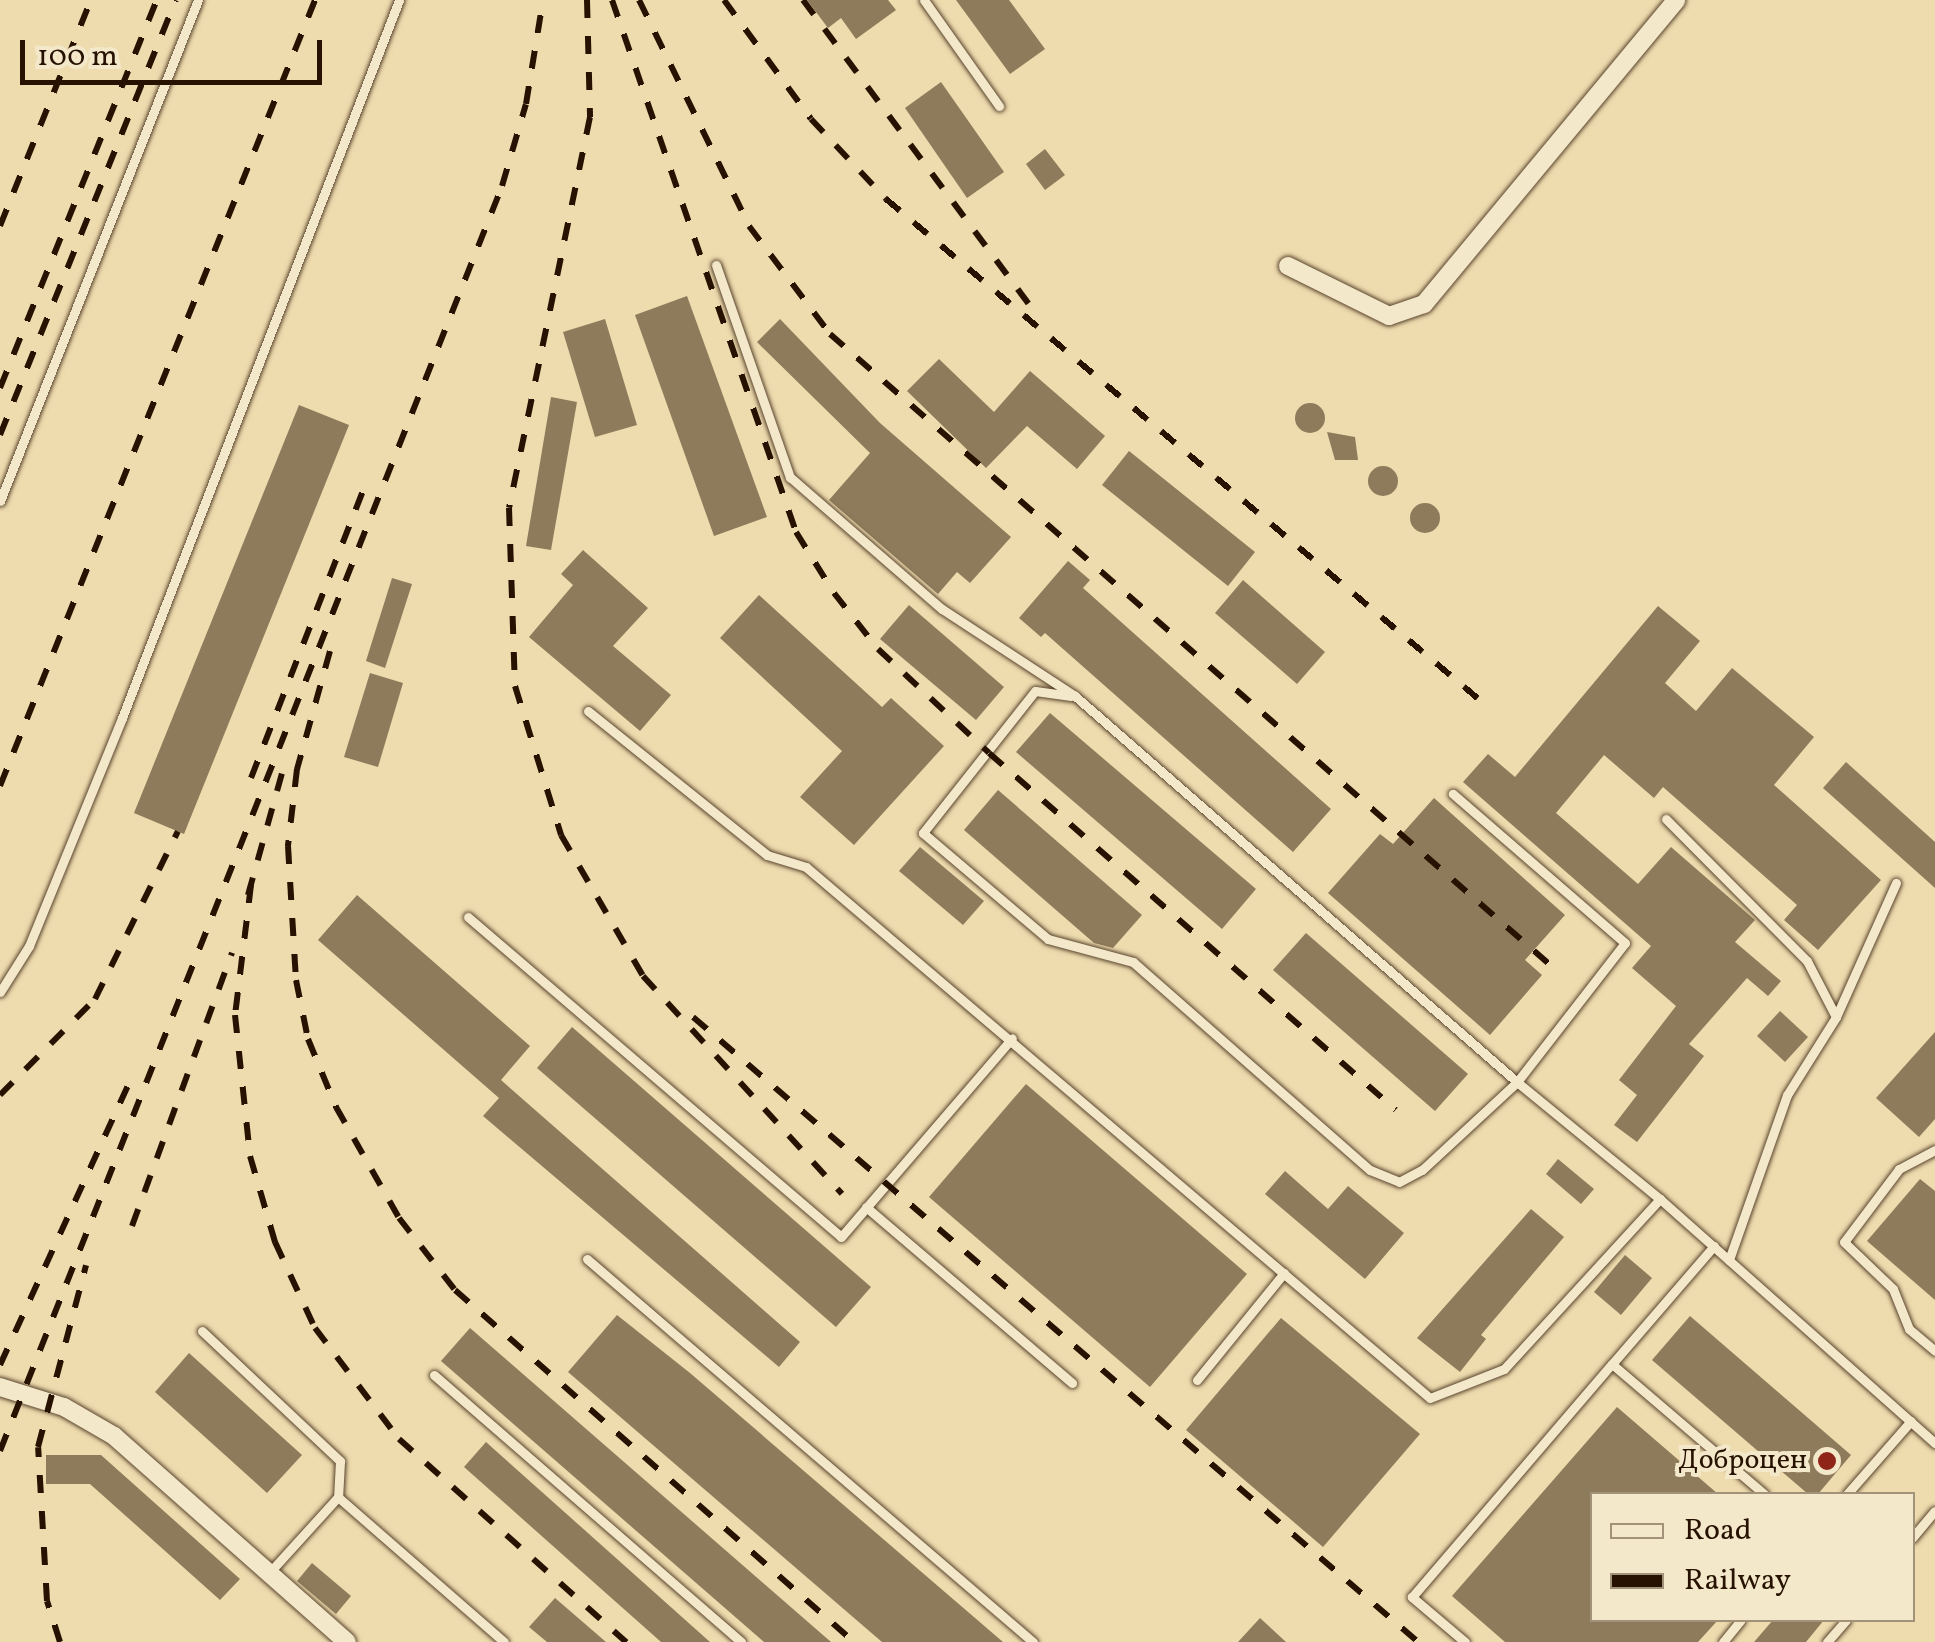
<!DOCTYPE html>
<meta charset="utf-8">
<style>
body{margin:0}
#map{position:relative;width:1935px;height:1642px;overflow:hidden;background:#eedbae;font-family:Vollkorn,serif}
div>[style]{position:absolute}
[style*='--x']{left:calc(var(--x)*1px);top:calc(var(--y)*1px);width:calc(var(--w)*1px);rotate:calc(var(--a)*1deg)}
.building>*{inset:0;background:#8e7b5b}
.round{border-radius:50%}
.roads{filter:drop-shadow(0 0 2px #59442d) drop-shadow(0 0 2px #59442d)}
.lane>*{height:9px;margin:-4.5px;padding:0 4.5px;transform-origin:4.5px;border-radius:4.5px;background:#f4e8ca}
.street>*{height:18px;margin:-9px;padding:0 9px;transform-origin:9px;border-radius:9px;background:#f4e8ca}
.rail>*{height:6px;margin-top:-3px;transform-origin:0;background:repeating-linear-gradient(90deg,#271202 0 18px,transparent 0 36px)}
.dots>*{width:28px;height:28px;translate:-50% -50%;box-sizing:border-box;border:5px solid #f4e8ca;border-radius:50%}
span{translate:-50% -50%;white-space:nowrap;text-align:center;line-height:1.15;-webkit-text-stroke:8px #f4e8ca;paint-order:stroke}
.poi-label{font-size:28px;color:#271202}
.right{translate:-100% -50%;text-align:right}
.legend{position:absolute;left:1590px;top:1492px;width:325px;height:130px;box-sizing:border-box;background:#f4e8ca;border:2px solid #a2927a;margin:0;padding:12px 18px;list-style:none;font-size:30px;color:#271202}
.legend li{display:flex;align-items:center;gap:20px;height:50px}
.legend b{width:50px;border:2px solid #a2927a}
.scale{position:absolute;left:20px;top:40px;width:302px;height:45px;box-sizing:border-box;border:5px solid #271202;border-top:0;padding-left:12px;font-size:30px;line-height:35px;white-space:nowrap;color:#271202;-webkit-text-stroke:8px #f4e8ca;paint-order:stroke}
</style>
<div id="map">
<div class="building">
<i style="clip-path:polygon(807px 0,888px 0,896px 10px,856px 39px,841px 18px,828px 28px)"></i>
<i style="clip-path:polygon(956px 0,1009px 0,1045px 49px,1010px 74px)"></i>
<i style="clip-path:polygon(941px 82px,1004px 172px,967px 198px,905px 108px)"></i>
<i style="clip-path:polygon(1045px 149px,1065px 175px,1045px 190px,1026px 164px)"></i>
<i style="clip-path:polygon(687px 296px,767px 517px,714px 536px,635px 315px)"></i>
<i style="clip-path:polygon(605px 319px,637px 425px,595px 437px,563px 332px)"></i>
<i style="clip-path:polygon(780px 319px,880px 423px,1011px 537px,970px 583px,957px 572px,938px 594px,829px 500px,870px 453px,757px 342px)"></i>
<i style="clip-path:polygon(939px 359px,994px 412px,1030px 371px,1105px 436px,1077px 469px,1027px 426px,986px 468px,907px 391px)"></i>
<i style="clip-path:polygon(551px 397px,577px 402px,551px 550px,526px 546px)"></i>
<i class="round" style="left:1295px;top:403px;width:30px;height:30px"></i>
<i style="clip-path:polygon(299px 405px,349px 425px,184px 834px,134px 813px)"></i>
<i style="clip-path:polygon(1327px 432px,1355px 437px,1358px 460px,1335px 460px)"></i>
<i style="clip-path:polygon(1129px 451px,1255px 552px,1228px 586px,1102px 485px)"></i>
<i class="round" style="left:1368px;top:466px;width:30px;height:30px"></i>
<i class="round" style="left:1410px;top:503px;width:30px;height:30px"></i>
<i style="clip-path:polygon(583px 550px,648px 608px,613px 646px,671px 695px,640px 731px,529px 637px,573px 585px,561px 574px)"></i>
<i style="clip-path:polygon(1068px 561px,1090px 580px,1083px 588px,1331px 809px,1293px 852px,1045px 633px,1041px 637px,1019px 618px)"></i>
<i style="clip-path:polygon(392px 578px,412px 584px,385px 668px,366px 661px)"></i>
<i style="clip-path:polygon(1243px 580px,1325px 652px,1297px 684px,1215px 613px)"></i>
<i style="clip-path:polygon(759px 595px,882px 707px,891px 698px,944px 746px,854px 845px,800px 797px,842px 751px,720px 638px)"></i>
<i style="clip-path:polygon(909px 605px,1004px 687px,976px 720px,880px 639px)"></i>
<i style="clip-path:polygon(1658px 606px,1700px 641px,1665px 683px,1696px 711px,1732px 668px,1814px 737px,1774px 785px,1881px 880px,1818px 950px,1784px 920px,1797px 905px,1663px 787px,1654px 798px,1604px 755px,1556px 813px,1638px 884px,1671px 847px,1755px 920px,1735px 942px,1781px 981px,1768px 996px,1747px 978px,1689px 1044px,1704px 1056px,1637px 1142px,1614px 1125px,1637px 1095px,1619px 1080px,1676px 1006px,1632px 968px,1651px 946px,1463px 782px,1488px 754px,1515px 777px)"></i>
<i style="clip-path:polygon(370px 673px,403px 683px,378px 767px,344px 757px)"></i>
<i style="clip-path:polygon(1050px 713px,1256px 889px,1222px 929px,1016px 752px)"></i>
<i style="clip-path:polygon(1846px 762px,1935px 842px,1935px 888px,1823px 788px)"></i>
<i style="clip-path:polygon(998px 790px,1142px 915px,1113px 948px,1094px 943px,964px 830px)"></i>
<i style="clip-path:polygon(1434px 798px,1565px 915px,1525px 960px,1542px 975px,1490px 1035px,1328px 893px,1380px 834px,1393px 844px)"></i>
<i style="clip-path:polygon(920px 847px,984px 901px,963px 925px,899px 871px)"></i>
<i style="clip-path:polygon(357px 895px,530px 1046px,501px 1080px,800px 1342px,779px 1367px,483px 1116px,499px 1098px,318px 940px)"></i>
<i style="clip-path:polygon(1306px 933px,1468px 1074px,1435px 1111px,1273px 970px)"></i>
<i style="clip-path:polygon(1780px 1011px,1808px 1037px,1785px 1062px,1757px 1036px)"></i>
<i style="clip-path:polygon(572px 1027px,871px 1287px,836px 1327px,537px 1068px)"></i>
<i style="clip-path:polygon(1935px 1032px,1935px 1119px,1919px 1137px,1876px 1098px)"></i>
<i style="clip-path:polygon(1026px 1084px,1247px 1274px,1150px 1387px,929px 1197px)"></i>
<i style="clip-path:polygon(1558px 1159px,1594px 1189px,1581px 1204px,1546px 1174px)"></i>
<i style="clip-path:polygon(1285px 1171px,1328px 1209px,1348px 1186px,1404px 1233px,1365px 1279px,1265px 1194px)"></i>
<i style="clip-path:polygon(1920px 1179px,1935px 1191px,1935px 1300px,1867px 1241px)"></i>
<i style="clip-path:polygon(1531px 1209px,1564px 1237px,1481px 1335px,1486px 1339px,1460px 1372px,1417px 1338px)"></i>
<i style="clip-path:polygon(1625px 1255px,1652px 1278px,1621px 1315px,1594px 1292px)"></i>
<i style="clip-path:polygon(617px 1315px,690px 1373px,1003px 1642px,882px 1642px,568px 1372px)"></i>
<i style="clip-path:polygon(1690px 1316px,1851px 1455px,1818px 1494px,1808px 1494px,1652px 1360px)"></i>
<i style="clip-path:polygon(1281px 1318px,1420px 1434px,1323px 1547px,1186px 1430px)"></i>
<i style="clip-path:polygon(470px 1328px,831px 1642px,764px 1642px,441px 1361px)"></i>
<i style="clip-path:polygon(189px 1353px,302px 1455px,267px 1493px,155px 1392px)"></i>
<i style="clip-path:polygon(1617px 1407px,1718px 1494px,1592px 1494px,1592px 1620px,1718px 1620px,1698px 1642px,1505px 1642px,1452px 1596px)"></i>
<i style="clip-path:polygon(486px 1442px,710px 1642px,661px 1642px,464px 1467px)"></i>
<i style="clip-path:polygon(46px 1455px,101px 1455px,240px 1579px,220px 1600px,90px 1484px,46px 1484px)"></i>
<i style="clip-path:polygon(312px 1563px,351px 1596px,336px 1614px,297px 1581px)"></i>
<i style="clip-path:polygon(555px 1598px,606px 1642px,547px 1642px,529px 1627px)"></i>
<i style="clip-path:polygon(1260px 1618px,1286px 1642px,1238px 1642px)"></i>
<i style="clip-path:polygon(1773px 1620px,1824px 1620px,1806px 1642px,1754px 1642px)"></i>
</div>
<div class="roads">
<div class="lane">
<i style="--x:924;--y:0;--w:130;--a:54.7"></i>
<i style="--x:716;--y:265;--w:225;--a:70.8"></i>
<i style="--x:790;--y:477;--w:201;--a:41"></i>
<i style="--x:942;--y:609;--w:159;--a:33.2"></i>
<i style="--x:1075;--y:696;--w:587;--a:41.13"></i>
<i style="--x:1517;--y:1082;--w:176;--a:-52.2"></i>
<i style="--x:1625;--y:943;--w:228;--a:-139.1"></i>
<i style="--x:0;--y:501;--w:539;--a:-68.44"></i>
<i style="--x:1071;--y:696;--w:36;--a:-172"></i>
<i style="--x:1035;--y:691;--w:181;--a:128.3"></i>
<i style="--x:923;--y:833;--w:164;--a:40.3"></i>
<i style="--x:1048;--y:939;--w:88;--a:15.1"></i>
<i style="--x:1133;--y:962;--w:315;--a:41.3"></i>
<i style="--x:1370;--y:1170;--w:31;--a:22"></i>
<i style="--x:1399;--y:1182;--w:26;--a:-28"></i>
<i style="--x:1422;--y:1170;--w:129;--a:-42.8"></i>
<i style="--x:1517;--y:1082;--w:185;--a:39.3"></i>
<i style="--x:588;--y:711;--w:230;--a:38.8"></i>
<i style="--x:767;--y:855;--w:41;--a:17.1"></i>
<i style="--x:806;--y:867;--w:819;--a:40.4"></i>
<i style="--x:1430;--y:1398;--w:79;--a:-21.4"></i>
<i style="--x:1504;--y:1369;--w:231;--a:-47.5"></i>
<i style="--x:1660;--y:1199;--w:368;--a:41.6"></i>
<i style="--x:1666;--y:819;--w:200;--a:45.2"></i>
<i style="--x:1807;--y:961;--w:63;--a:62.6"></i>
<i style="--x:1836;--y:1017;--w:92;--a:122.1"></i>
<i style="--x:1787;--y:1095;--w:175;--a:109.4"></i>
<i style="--x:468;--y:917;--w:491;--a:40.6"></i>
<i style="--x:841;--y:1237;--w:262;--a:-49.3"></i>
<i style="--x:0;--y:992;--w:54;--a:-57.8"></i>
<i style="--x:29;--y:946;--w:246;--a:-67.8"></i>
<i style="--x:122;--y:718;--w:770;--a:-68.9"></i>
<i style="--x:1836;--y:1017;--w:147;--a:-65.9"></i>
<i style="--x:1935;--y:1150;--w:41;--a:152.2"></i>
<i style="--x:1899;--y:1169;--w:91;--a:127"></i>
<i style="--x:1844;--y:1242;--w:68;--a:43.8"></i>
<i style="--x:1893;--y:1289;--w:43;--a:68.2"></i>
<i style="--x:1909;--y:1329;--w:34;--a:40"></i>
<i style="--x:866;--y:1207;--w:271;--a:40.5"></i>
<i style="--x:587;--y:1259;--w:588;--a:40.65"></i>
<i style="--x:202;--y:1331;--w:190;--a:43.3"></i>
<i style="--x:340;--y:1461;--w:36;--a:93"></i>
<i style="--x:1612;--y:1364;--w:156;--a:-49.2"></i>
<i style="--x:434;--y:1375;--w:407;--a:41"></i>
<i style="--x:1197;--y:1380;--w:138;--a:-50.9"></i>
<i style="--x:1847;--y:1494;--w:97;--a:-48.8"></i>
<i style="--x:1912;--y:1538;--w:35;--a:-50"></i>
<i style="--x:269;--y:1573;--w:103;--a:-47.8"></i>
<i style="--x:338;--y:1497;--w:220;--a:41.1"></i>
<i style="--x:1465;--y:1642;--w:70;--a:-139.7"></i>
<i style="--x:1412;--y:1597;--w:307;--a:-49.4"></i>
<i style="--x:1612;--y:1364;--w:200;--a:40.5"></i>
<i style="--x:1723;--y:1642;--w:28;--a:-51"></i>
<i style="--x:1827;--y:1642;--w:29;--a:-49"></i>
</div>
<div class="street">
<i style="--x:1288;--y:266;--w:113;--a:26.3"></i>
<i style="--x:1389;--y:316;--w:37;--a:-19"></i>
<i style="--x:1424;--y:304;--w:395;--a:-50.3"></i>
<i style="--x:0;--y:1387;--w:67;--a:17.4"></i>
<i style="--x:64;--y:1407;--w:58;--a:30.1"></i>
<i style="--x:114;--y:1436;--w:311;--a:41.5"></i>
</div>
</div>
<div class="rail">
<i style="--x:587;--y:0;--w:117;--a:88.5"></i>
<i style="--x:590;--y:117;--w:399;--a:101.7"></i>
<i style="--x:509;--y:508;--w:178;--a:88.1"></i>
<i style="--x:515;--y:686;--w:156;--a:72.8"></i>
<i style="--x:561;--y:835;--w:163;--a:59.8"></i>
<i style="--x:643;--y:976;--w:295;--a:47.6"></i>
<i style="--x:612;--y:0;--w:563;--a:70.92"></i>
<i style="--x:796;--y:532;--w:72;--a:58.1"></i>
<i style="--x:834;--y:593;--w:71;--a:51.8"></i>
<i style="--x:878;--y:649;--w:152;--a:43.1"></i>
<i style="--x:989;--y:753;--w:541;--a:41.26"></i>
<i style="--x:639;--y:0;--w:251;--a:64"></i>
<i style="--x:749;--y:226;--w:135;--a:53.1"></i>
<i style="--x:830;--y:334;--w:967;--a:41.22"></i>
<i style="--x:724;--y:0;--w:147;--a:53.8"></i>
<i style="--x:811;--y:119;--w:110;--a:46.8"></i>
<i style="--x:886;--y:199;--w:780;--a:40.16"></i>
<i style="--x:803;--y:0;--w:381;--a:53.4"></i>
<i style="--x:0;--y:226;--w:244;--a:-68.1"></i>
<i style="--x:0;--y:388;--w:419;--a:-68"></i>
<i style="--x:0;--y:435;--w:469;--a:-68"></i>
<i style="--x:330;--y:651;--w:123;--a:105.6"></i>
<i style="--x:297;--y:769;--w:78;--a:96.7"></i>
<i style="--x:288;--y:846;--w:134;--a:86.6"></i>
<i style="--x:296;--y:980;--w:60;--a:78.5"></i>
<i style="--x:308;--y:1039;--w:74;--a:67.6"></i>
<i style="--x:336;--y:1107;--w:128;--a:60.4"></i>
<i style="--x:399;--y:1218;--w:91;--a:52.1"></i>
<i style="--x:455;--y:1290;--w:532;--a:41.42"></i>
<i style="--x:251;--y:778;--w:314;--a:-68.7"></i>
<i style="--x:0;--y:786;--w:847;--a:-68.16"></i>
<i style="--x:251;--y:885;--w:131;--a:97"></i>
<i style="--x:235;--y:1015;--w:142;--a:83.9"></i>
<i style="--x:250;--y:1156;--w:90;--a:73.8"></i>
<i style="--x:275;--y:1242;--w:95;--a:65.1"></i>
<i style="--x:315;--y:1328;--w:139;--a:52.9"></i>
<i style="--x:399;--y:1439;--w:305;--a:41.8"></i>
<i style="--x:248;--y:895;--w:130;--a:-74.4"></i>
<i style="--x:693;--y:1017;--w:957;--a:40.76"></i>
<i style="--x:0;--y:1095;--w:135;--a:-45.3"></i>
<i style="--x:95;--y:999;--w:187;--a:-63.7"></i>
<i style="--x:132;--y:1226;--w:291;--a:-69.9"></i>
<i style="--x:0;--y:1365;--w:319;--a:-65.4"></i>
<i style="--x:0;--y:1451;--w:1361;--a:-68.35"></i>
<i style="--x:502;--y:186;--w:85;--a:-73.7"></i>
<i style="--x:526;--y:104;--w:105;--a:-80.7"></i>
<i style="--x:60;--y:1642;--w:43;--a:-107.6"></i>
<i style="--x:47;--y:1601;--w:154;--a:-93.3"></i>
<i style="--x:38;--y:1447;--w:188;--a:-75.2"></i>
</div>
<div class="dots">
<i style="left:1827px;top:1461px;background:#8f2418"></i>
</div>
<div class="poi-label">
<span class="right" style="left:1807px;top:1461px">Доброцен</span>
</div>
<ul class="legend">
<li><b style="height:12px;background:#f4e8ca"></b>Road</li>
<li><b style="height:12px;background:#271202"></b>Railway</li>
</ul>
<div class="scale">100 m</div>
</div>
